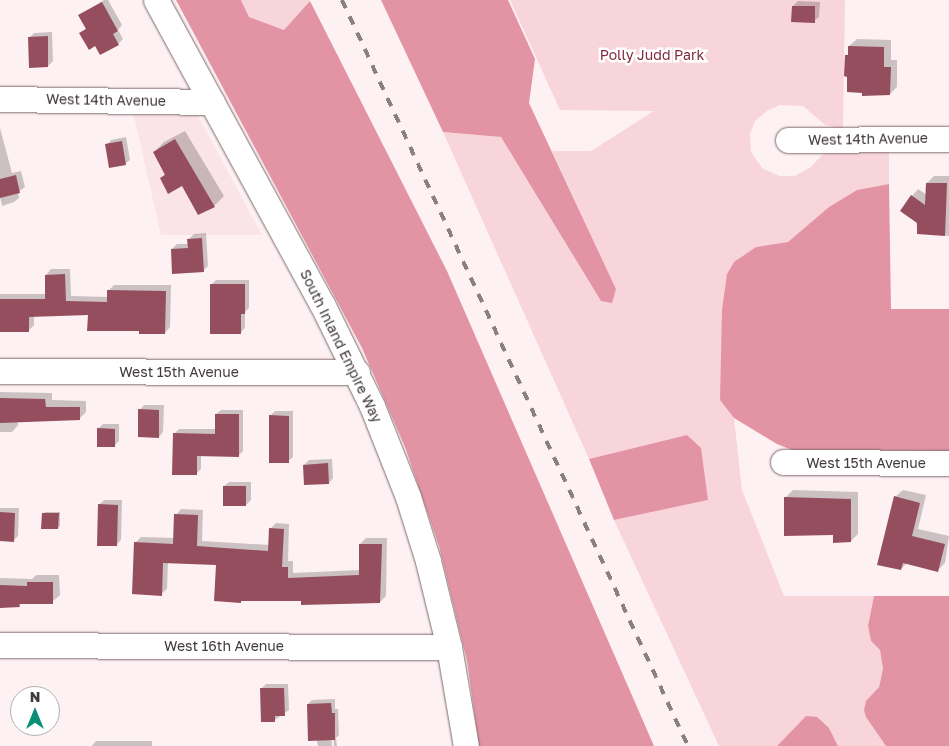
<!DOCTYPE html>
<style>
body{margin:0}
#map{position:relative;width:949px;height:746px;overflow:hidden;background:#fef1f3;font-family:"Golos Text",sans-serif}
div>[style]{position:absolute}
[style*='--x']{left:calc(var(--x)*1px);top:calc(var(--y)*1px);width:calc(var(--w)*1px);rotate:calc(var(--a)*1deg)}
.built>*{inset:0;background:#fae4e7}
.green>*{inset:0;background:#f8d5db}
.forest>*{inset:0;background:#e394a4}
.shadow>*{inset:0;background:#0003}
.building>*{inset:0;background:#954e5d}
.roads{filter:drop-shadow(0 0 1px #7b6a6d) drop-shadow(0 0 1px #7b6a6d)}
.minor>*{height:25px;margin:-12.5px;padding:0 12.5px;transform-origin:12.5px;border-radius:12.5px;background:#fff}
.rail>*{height:4px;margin-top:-2px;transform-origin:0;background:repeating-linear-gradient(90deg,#898081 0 9px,transparent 0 18px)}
span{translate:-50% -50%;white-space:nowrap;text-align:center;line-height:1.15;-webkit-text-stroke:5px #fff;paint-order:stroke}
.park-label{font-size:14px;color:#822741}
.street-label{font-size:14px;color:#423a3b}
.north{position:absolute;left:10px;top:686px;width:50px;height:50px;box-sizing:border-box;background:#fff;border:1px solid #b3b0b1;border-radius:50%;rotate:0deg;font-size:14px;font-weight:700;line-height:20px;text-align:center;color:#423a3b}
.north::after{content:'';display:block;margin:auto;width:18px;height:22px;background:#098f78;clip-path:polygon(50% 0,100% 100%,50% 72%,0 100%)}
</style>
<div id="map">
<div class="built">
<i style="clip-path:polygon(133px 112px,196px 112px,262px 235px,161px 235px)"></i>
</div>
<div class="green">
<i style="clip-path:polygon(241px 0,310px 0,310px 1px,284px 30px,249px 17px)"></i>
<i style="clip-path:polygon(510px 0,845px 0,843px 129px,825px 125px,803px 106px,780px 105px,767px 111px,755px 121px,750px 134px,751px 152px,762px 168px,779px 176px,795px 176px,811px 167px,822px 155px,832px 151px,889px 149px,889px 184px,857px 190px,829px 207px,788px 242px,756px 247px,720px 399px,734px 418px,742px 490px,784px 596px,874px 596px,868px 626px,871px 641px,880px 650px,883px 669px,879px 687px,866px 701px,886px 746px,838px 746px,829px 728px,806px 716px,777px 746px,719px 746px,614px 520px,708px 500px,687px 435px,589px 459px,443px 132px,501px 137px,601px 301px,616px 289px,552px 151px,591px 151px,654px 111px,560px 110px)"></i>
</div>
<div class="forest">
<i style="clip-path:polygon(176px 0,241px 0,249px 17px,284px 30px,310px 1px,447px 271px,654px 746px,479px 746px,467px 661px,439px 546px,405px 447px,362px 348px)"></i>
<i style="clip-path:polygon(381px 0,508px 0,535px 59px,529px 103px,616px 289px,612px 303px,601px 301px,501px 137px,443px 132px)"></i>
<i style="clip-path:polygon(889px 184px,891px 309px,949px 309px,949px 451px,792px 450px,777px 444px,734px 418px,720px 400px,722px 310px,727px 274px,734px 262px,756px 247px,788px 242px,829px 207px,857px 190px)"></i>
<i style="clip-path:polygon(687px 435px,701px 448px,708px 500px,614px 520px,589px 459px)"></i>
<i style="clip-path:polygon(874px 596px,949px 596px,949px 746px,886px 746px,866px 717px,864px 710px,866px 701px,879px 687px,883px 669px,880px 650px,871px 641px,868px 626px)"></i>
<i style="clip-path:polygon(806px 716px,817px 717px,829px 728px,838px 746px,777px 746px)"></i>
</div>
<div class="shadow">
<i style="clip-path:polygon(104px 0,108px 0,122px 25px,118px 30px,123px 39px,118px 44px,96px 45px,81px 33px,87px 28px,80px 15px)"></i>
<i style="clip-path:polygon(798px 1px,820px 2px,819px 17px,814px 21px,793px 6px)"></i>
<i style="clip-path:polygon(52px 32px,53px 61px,48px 66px,29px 38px,34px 33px)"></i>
<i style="clip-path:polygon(857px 39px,891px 40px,891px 60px,897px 60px,897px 87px,890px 94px,863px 95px,846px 56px,849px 53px,849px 46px)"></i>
<i style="clip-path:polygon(0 128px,12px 173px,21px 171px,25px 187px,18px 192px,19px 198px,14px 202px,2px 206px,0 196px)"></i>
<i style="clip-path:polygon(185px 131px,224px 196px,214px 206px,199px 214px,182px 184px,161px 178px,166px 173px,154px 152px,164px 142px)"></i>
<i style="clip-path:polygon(126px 137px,130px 160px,125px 164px,107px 145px,111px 140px)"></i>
<i style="clip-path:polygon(934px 176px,949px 176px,949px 236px,918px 233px,912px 196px,918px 189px,927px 195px,927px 183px)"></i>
<i style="clip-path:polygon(206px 233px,208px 266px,203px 271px,172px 249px,177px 244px,189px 244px,189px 239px,194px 234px)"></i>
<i style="clip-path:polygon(51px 269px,70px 269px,71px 296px,108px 297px,108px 291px,114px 285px,171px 285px,170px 327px,165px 333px,140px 330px,89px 314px,34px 315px,34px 325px,28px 331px,0 331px,0 294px,46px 294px,46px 275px)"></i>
<i style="clip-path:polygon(216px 280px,249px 280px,249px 308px,245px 312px,245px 328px,240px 333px,212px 284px)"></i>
<i style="clip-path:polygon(0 392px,52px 393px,52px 400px,86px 401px,86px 412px,79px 419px,18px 421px,18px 425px,12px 432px,0 432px)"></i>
<i style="clip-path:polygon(144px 405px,164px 405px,163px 432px,159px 437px,140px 410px)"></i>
<i style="clip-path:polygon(221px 410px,243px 410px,243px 451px,238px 456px,201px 455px,201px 469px,196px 474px,174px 434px,179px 429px,216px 429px,216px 414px)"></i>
<i style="clip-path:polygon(275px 411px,293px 411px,293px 457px,288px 461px,270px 416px)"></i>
<i style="clip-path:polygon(103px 424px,119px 424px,119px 441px,114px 446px,98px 429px)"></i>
<i style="clip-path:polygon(332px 459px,333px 478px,329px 483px,304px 465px,309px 460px)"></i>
<i style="clip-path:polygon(229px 482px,251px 482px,251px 500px,246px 505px,224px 486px)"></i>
<i style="clip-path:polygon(793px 490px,858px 492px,858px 534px,851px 541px,834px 534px,785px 498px)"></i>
<i style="clip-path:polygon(903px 490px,926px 495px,918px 529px,949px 536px,945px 563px,938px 570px,907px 563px,901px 569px,895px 497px)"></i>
<i style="clip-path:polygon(104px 500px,122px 500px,121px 540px,116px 545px,99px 505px)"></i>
<i style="clip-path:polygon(0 508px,19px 508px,18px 536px,14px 540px,0 540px)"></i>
<i style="clip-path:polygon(181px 509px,203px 510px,202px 541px,270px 545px,270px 529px,276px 523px,289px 524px,288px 561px,293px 561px,293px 573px,360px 570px,360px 544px,366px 538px,387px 538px,386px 596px,380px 602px,242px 600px,241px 602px,218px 564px,168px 562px,167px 589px,161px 594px,135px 543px,141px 537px,175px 538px,176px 515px)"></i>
<i style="clip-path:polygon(45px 512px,60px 512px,60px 526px,58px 528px,43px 514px)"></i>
<i style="clip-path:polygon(36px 575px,59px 575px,60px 595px,52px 602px,23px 603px,19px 606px,0 606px,0 578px,32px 579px)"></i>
<i style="clip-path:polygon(266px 684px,288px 684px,289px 710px,275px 720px,261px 689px)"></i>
<i style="clip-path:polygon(335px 699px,335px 709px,338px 709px,339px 735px,336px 738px,337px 746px,334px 746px,333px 734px,331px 734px,332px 746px,318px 746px,308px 704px,312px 700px)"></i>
<i style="clip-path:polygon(96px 741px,152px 741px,152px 746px,92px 746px)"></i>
</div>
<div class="building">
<i style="clip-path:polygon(102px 2px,118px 31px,113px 34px,119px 45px,100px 55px,95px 46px,89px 50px,79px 33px,86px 29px,78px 15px)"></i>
<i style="clip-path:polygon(792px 6px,815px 6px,815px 23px,791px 22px)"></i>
<i style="clip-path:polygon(48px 36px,48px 67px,29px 68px,28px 37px)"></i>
<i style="clip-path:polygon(848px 46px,884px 47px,884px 67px,891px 67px,890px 95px,862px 96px,862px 93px,847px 92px,847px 77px,844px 76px,845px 55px,848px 55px)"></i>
<i style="clip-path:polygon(175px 139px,215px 207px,198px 215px,182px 186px,168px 194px,160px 178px,165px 175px,153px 152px)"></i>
<i style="clip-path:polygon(122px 141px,126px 165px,109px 168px,105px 144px)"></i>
<i style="clip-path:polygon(16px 175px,20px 193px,0 198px,0 179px)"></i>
<i style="clip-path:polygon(926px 183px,947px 183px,945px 236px,917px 234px,917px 223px,900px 211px,911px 195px,925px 205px)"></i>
<i style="clip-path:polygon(202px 238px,204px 272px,172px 274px,171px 249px,188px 248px,187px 239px)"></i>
<i style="clip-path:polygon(65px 274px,66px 301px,107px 302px,107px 290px,166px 291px,165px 334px,139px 334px,139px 331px,87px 331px,88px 315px,29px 317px,29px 332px,0 332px,0 299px,45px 299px,45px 275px)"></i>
<i style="clip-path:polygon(210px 284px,245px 284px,245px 314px,241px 314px,241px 334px,210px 334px)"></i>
<i style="clip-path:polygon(0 398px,45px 399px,46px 407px,80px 407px,80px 420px,0 423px)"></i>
<i style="clip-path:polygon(138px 409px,159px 410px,159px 438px,138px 437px)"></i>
<i style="clip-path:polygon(215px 414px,239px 414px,239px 457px,197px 456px,197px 475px,172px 475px,173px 433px,215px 434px)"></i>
<i style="clip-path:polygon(269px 415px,289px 416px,289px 463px,269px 463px)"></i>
<i style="clip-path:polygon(97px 428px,115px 429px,115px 447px,97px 447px)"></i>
<i style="clip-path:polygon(328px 463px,329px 484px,304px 485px,303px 465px)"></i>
<i style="clip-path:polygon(223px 486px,246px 486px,246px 506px,223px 506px)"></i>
<i style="clip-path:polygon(894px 496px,920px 503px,912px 536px,945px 544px,938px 572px,903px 563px,901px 570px,877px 565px)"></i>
<i style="clip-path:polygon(784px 497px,851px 499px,851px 542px,833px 543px,833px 535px,784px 536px)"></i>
<i style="clip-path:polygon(98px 504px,118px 505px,117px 546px,97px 546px)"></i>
<i style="clip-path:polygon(0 512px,15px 513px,14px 542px,0 541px)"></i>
<i style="clip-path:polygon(42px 513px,59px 513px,58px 529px,41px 529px)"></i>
<i style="clip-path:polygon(174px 514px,198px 515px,197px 546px,268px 551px,269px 528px,284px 529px,282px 567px,288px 567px,288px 578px,359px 575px,359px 544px,382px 544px,380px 603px,301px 605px,301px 601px,241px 601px,241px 603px,214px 601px,216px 565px,163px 563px,162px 596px,132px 594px,134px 542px,173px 544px)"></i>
<i style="clip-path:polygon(27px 582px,53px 582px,53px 604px,19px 604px,20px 607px,0 608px,0 585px,27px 586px)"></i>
<i style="clip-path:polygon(260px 688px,284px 688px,285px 716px,275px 716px,275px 722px,261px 722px)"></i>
<i style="clip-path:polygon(331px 703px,332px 713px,335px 713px,335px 740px,308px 741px,307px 704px)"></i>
</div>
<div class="roads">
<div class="minor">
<i style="--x:156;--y:0;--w:346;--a:61.4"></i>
<i style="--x:322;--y:304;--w:114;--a:63.9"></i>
<i style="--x:372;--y:406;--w:98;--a:68.4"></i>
<i style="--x:408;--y:497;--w:67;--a:72.6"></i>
<i style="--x:428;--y:561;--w:89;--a:76.3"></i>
<i style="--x:449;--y:647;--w:100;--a:80.3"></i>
<i style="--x:0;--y:99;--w:212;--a:0.8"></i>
<i style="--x:788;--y:140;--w:161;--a:-0.4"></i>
<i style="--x:0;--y:371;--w:357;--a:0.2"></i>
<i style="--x:783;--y:462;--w:166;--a:0.3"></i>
<i style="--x:0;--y:645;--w:449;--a:0.3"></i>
</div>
</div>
<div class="rail">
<i style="--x:342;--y:0;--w:822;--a:65.12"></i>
</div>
<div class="park-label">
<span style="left:652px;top:55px">Polly Judd Park</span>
</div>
<div class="street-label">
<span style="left:106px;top:100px;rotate:1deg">West 14th Avenue</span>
<span style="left:868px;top:139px;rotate:-1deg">West 14th Avenue</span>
<span style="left:341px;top:346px;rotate:64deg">South Inland Empire Way</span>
<span style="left:179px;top:372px">West 15th Avenue</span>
<span style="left:866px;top:463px">West 15th Avenue</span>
<span style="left:224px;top:646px">West 16th Avenue</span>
</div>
<div class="north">N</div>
</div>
